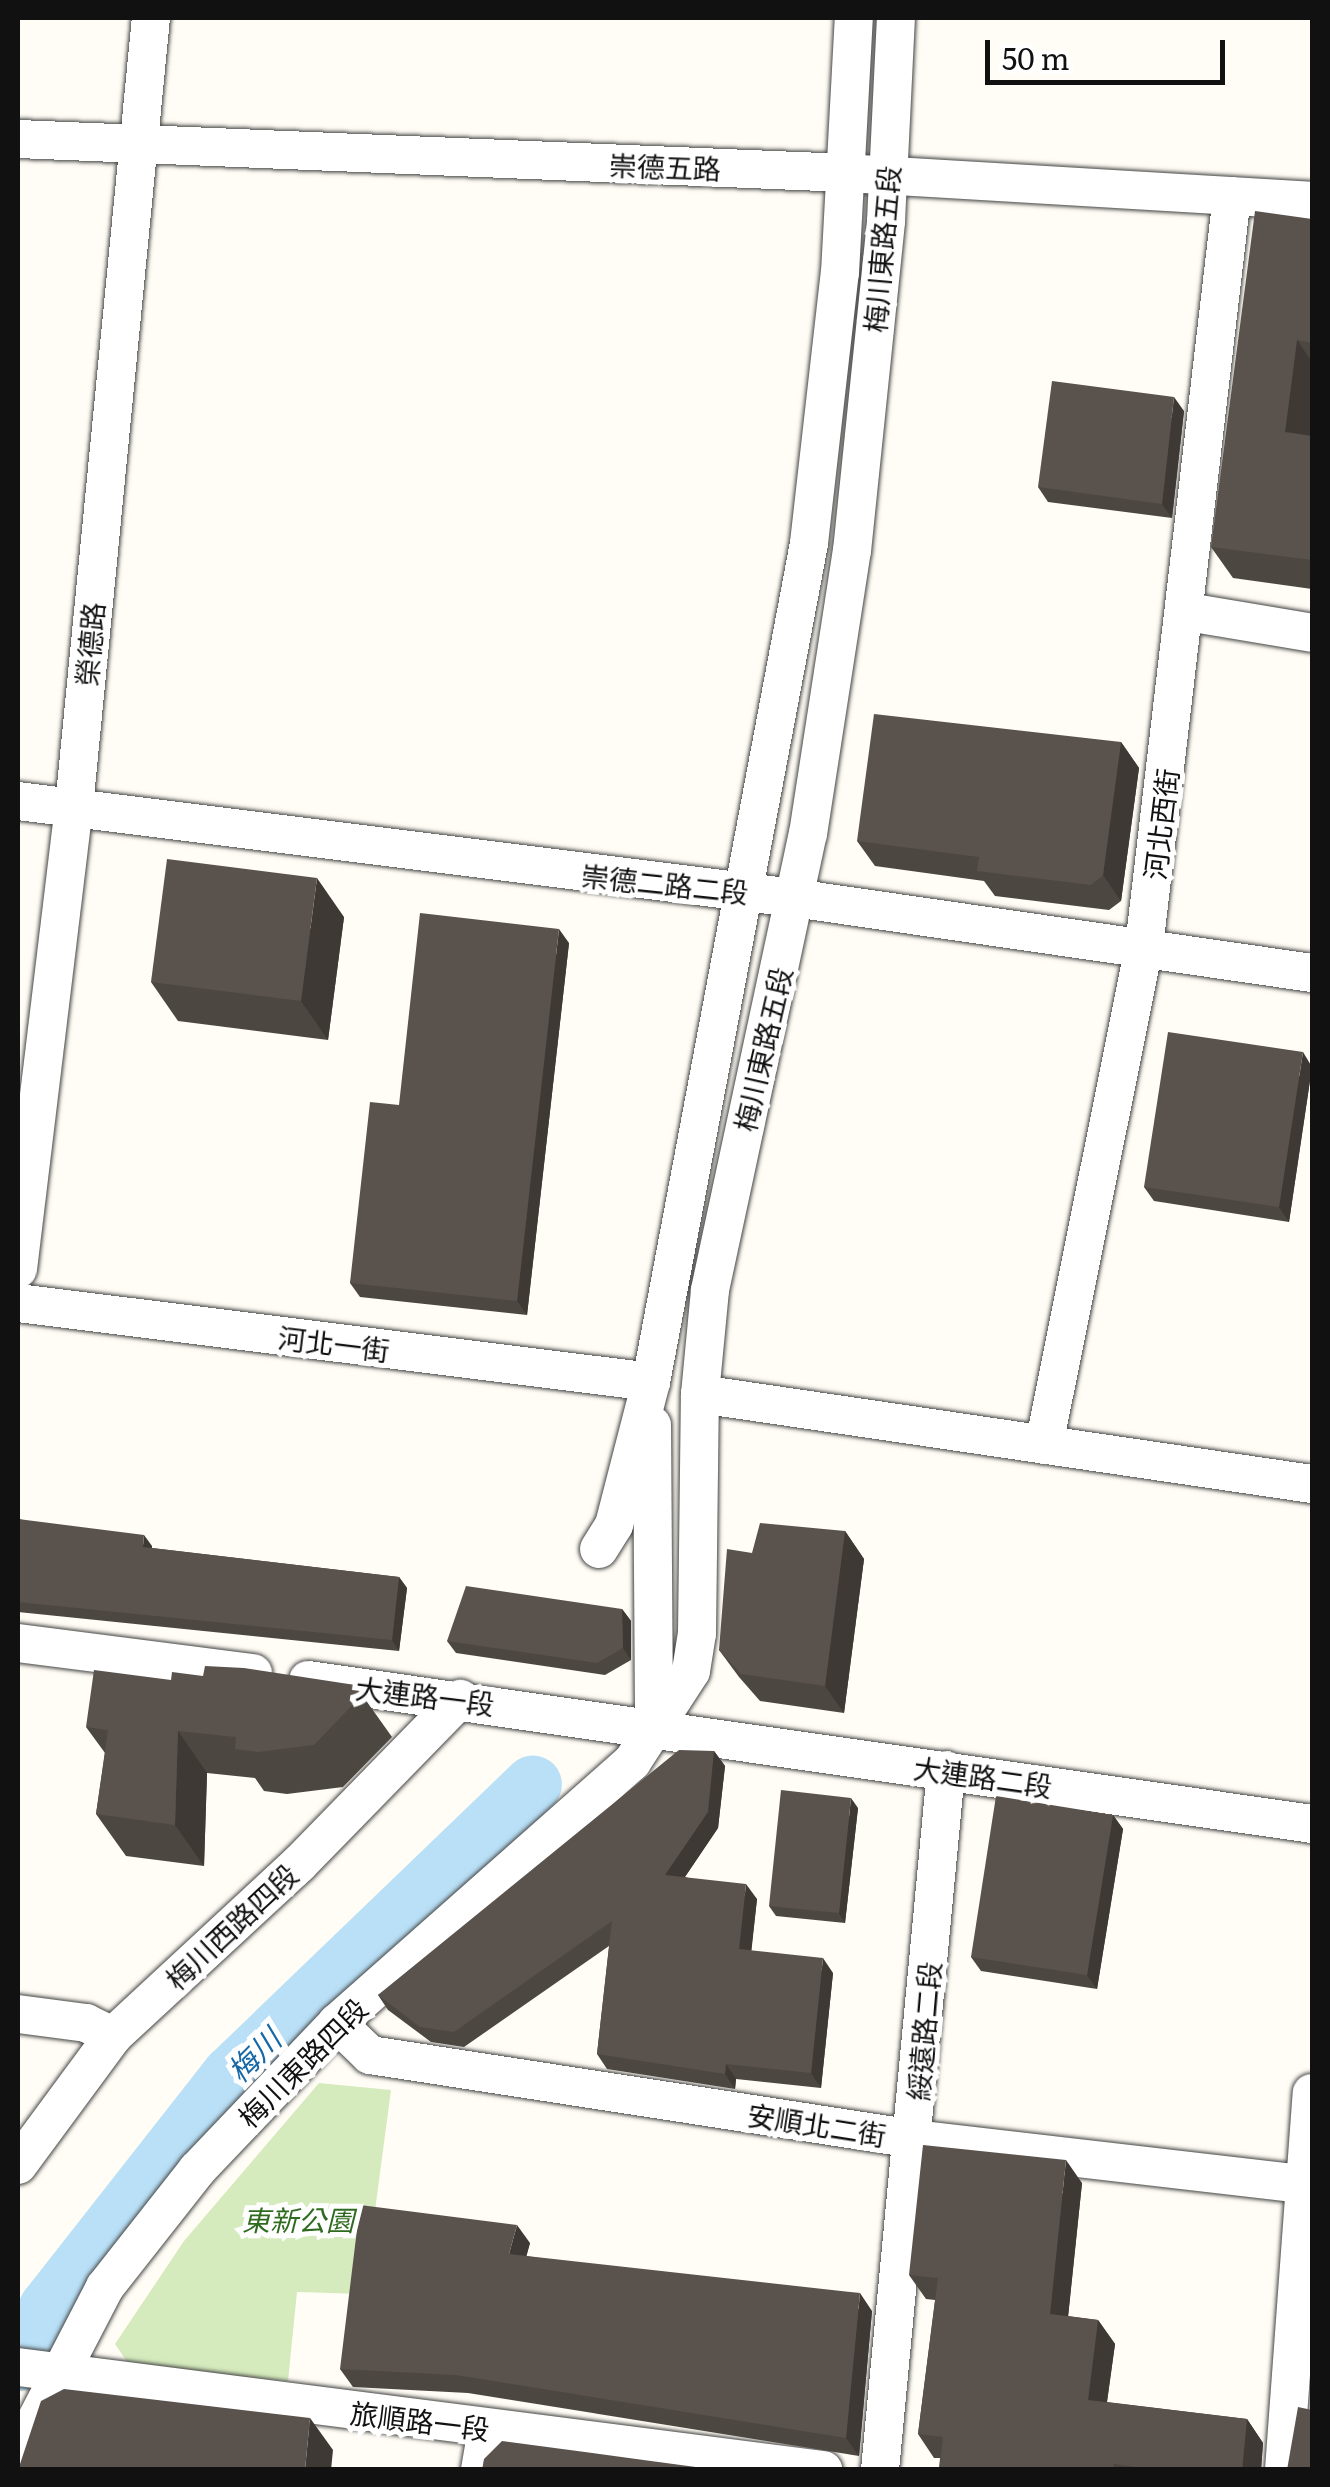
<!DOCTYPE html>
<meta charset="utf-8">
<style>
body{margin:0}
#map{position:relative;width:1330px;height:2487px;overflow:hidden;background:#fffdf5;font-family:Literata,"Noto Sans TC",serif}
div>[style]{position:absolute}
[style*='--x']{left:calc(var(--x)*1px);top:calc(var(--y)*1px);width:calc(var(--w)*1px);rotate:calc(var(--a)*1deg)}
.green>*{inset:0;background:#d5ebbd}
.river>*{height:58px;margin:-29px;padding:0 29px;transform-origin:29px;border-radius:29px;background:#b9e0f7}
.roads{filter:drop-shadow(0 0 2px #444) drop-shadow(0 0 2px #444)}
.minor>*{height:38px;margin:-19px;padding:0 19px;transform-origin:19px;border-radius:19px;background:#fff}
.wall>*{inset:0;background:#4d4742}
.shaded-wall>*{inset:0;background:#3f3936}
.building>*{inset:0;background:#5a524d}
span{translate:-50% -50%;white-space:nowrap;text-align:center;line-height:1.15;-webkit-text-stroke:10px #fff;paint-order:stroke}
.street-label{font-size:28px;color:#111}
.park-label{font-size:28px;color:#2f6b1f;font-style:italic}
.water-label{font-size:30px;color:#1768a6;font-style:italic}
.frame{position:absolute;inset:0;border:20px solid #111;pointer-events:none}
.scale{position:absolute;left:985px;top:40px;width:240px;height:45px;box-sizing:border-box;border:5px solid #111;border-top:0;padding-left:12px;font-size:30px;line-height:35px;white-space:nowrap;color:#111;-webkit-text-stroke:8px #fff;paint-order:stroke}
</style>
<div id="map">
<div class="green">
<i style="clip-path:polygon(319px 2083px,391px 2090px,364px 2294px,297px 2292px,288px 2381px,130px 2366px,115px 2344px,184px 2241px)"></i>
</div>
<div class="river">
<i style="--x:18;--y:2362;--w:62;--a:-60.9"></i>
<i style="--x:48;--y:2308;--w:296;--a:-51.9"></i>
<i style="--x:231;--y:2075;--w:419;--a:-43.9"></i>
</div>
<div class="roads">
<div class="minor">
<i style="--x:18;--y:139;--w:828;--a:2.35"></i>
<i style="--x:845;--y:173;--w:468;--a:3.4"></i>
<i style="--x:1187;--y:612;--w:127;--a:9.5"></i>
<i style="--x:18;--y:801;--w:782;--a:7.13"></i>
<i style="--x:794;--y:898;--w:523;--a:8.24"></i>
<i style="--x:18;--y:1269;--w:465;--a:-83.1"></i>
<i style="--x:74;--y:807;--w:793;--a:-84.43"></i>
<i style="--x:18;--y:1303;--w:638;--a:7.11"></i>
<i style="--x:700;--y:1394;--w:619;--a:8.37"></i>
<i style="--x:652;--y:1425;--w:302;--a:89.6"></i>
<i style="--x:1044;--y:1445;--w:508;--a:-78.65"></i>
<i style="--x:1144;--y:947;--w:756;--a:-83.32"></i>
<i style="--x:599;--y:1549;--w:28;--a:-58"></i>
<i style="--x:614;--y:1525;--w:148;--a:-75.5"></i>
<i style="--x:651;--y:1382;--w:854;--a:-79.33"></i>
<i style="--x:809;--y:543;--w:272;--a:-83.5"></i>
<i style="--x:840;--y:273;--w:255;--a:-86.9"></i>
<i style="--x:18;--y:1643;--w:237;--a:7.3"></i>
<i style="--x:308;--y:1680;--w:1014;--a:8.16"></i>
<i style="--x:18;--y:2014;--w:69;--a:7.5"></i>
<i style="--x:86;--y:2023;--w:30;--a:26"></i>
<i style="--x:337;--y:2023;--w:46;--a:44.1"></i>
<i style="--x:370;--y:2055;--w:550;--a:8.78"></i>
<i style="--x:914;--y:2139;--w:401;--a:6.6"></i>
<i style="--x:18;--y:2165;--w:160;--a:-53.6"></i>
<i style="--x:113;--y:2036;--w:253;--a:-42.8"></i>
<i style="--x:299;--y:1864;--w:231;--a:-45.7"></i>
<i style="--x:18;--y:2367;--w:812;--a:7.29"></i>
<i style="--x:18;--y:2455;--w:189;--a:-62.6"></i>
<i style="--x:105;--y:2287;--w:149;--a:-51.8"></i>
<i style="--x:197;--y:2170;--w:203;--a:-46.4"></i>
<i style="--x:337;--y:2023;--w:394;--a:-41.5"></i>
<i style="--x:632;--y:1762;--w:108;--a:-57"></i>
<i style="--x:691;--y:1671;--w:37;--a:-81"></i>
<i style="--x:697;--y:1634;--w:240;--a:-89.3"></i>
<i style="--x:700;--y:1394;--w:104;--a:-84.5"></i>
<i style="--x:710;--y:1290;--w:466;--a:-77.9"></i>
<i style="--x:808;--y:834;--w:286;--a:-81.2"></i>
<i style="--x:852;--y:551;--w:332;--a:-84.1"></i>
<i style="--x:886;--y:221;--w:203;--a:-87.2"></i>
<i style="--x:480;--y:2470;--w:42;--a:-80.3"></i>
<i style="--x:880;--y:2470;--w:703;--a:-84.61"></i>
<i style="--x:1284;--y:2470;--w:378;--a:-85.8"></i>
</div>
</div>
<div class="wall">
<i style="clip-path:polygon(1312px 219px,1312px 424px,1311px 436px,1312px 436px,1312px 589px,1233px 578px,1211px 547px)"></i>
<i style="clip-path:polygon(1184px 411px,1172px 518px,1048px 502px,1038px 487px)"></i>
<i style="clip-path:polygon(1121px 742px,1139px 768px,1121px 901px,1109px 910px,995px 896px,984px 881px,875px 866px,857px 841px)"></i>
<i style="clip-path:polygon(344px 917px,328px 1040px,178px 1021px,151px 982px)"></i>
<i style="clip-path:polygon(569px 943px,527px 1315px,360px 1297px,350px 1283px,399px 1105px)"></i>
<i style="clip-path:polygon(1312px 1067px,1289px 1222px,1154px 1201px,1144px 1187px)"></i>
<i style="clip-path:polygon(18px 1519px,152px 1546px,152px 1548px,399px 1577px,407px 1588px,399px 1651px,18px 1612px)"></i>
<i style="clip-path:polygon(845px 1531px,864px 1559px,844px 1713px,760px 1701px,739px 1677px,719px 1650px,752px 1553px)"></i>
<i style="clip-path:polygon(622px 1609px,631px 1621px,631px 1660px,605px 1675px,456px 1653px,447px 1641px)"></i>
<i style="clip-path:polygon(203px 1676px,355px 1685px,392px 1737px,343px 1787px,287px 1794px,264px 1791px,255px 1778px,207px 1773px,204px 1866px,126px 1856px,96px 1814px,105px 1753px,86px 1727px,171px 1680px)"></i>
<i style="clip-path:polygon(714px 1751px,725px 1766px,718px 1828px,685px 1877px,757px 1899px,751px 1951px,833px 1973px,821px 2088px,736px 2079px,735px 2089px,607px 2069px,597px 2054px,609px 1946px,464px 2047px,431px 2042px,388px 2010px,378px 1995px)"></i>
<i style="clip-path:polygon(858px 1808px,845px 1923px,776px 1916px,769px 1906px)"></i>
<i style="clip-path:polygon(1113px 1815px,1123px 1829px,1097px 1989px,981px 1971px,971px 1957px)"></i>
<i style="clip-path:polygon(1082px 2183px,1068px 2316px,1098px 2320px,1115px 2344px,1107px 2402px,1247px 2419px,1263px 2443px,1261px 2470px,939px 2470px,940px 2458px,934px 2458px,918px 2434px,935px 2300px,926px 2299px,909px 2275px)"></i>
<i style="clip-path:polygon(530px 2243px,526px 2256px,872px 2311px,859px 2456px,468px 2393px,353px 2387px,340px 2369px)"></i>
</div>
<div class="shaded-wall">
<i style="clip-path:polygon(1297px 340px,1312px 362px,1312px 424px,1307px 464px,1285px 432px)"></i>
<i style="clip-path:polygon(1174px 397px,1184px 411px,1172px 518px,1162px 504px)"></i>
<i style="clip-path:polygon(1121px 742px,1139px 768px,1121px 901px,1103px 875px)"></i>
<i style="clip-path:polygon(317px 878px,344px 917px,328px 1040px,301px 1001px)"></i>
<i style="clip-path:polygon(559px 929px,569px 943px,527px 1315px,517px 1301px)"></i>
<i style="clip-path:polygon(1303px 1052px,1312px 1067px,1289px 1222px,1279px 1207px)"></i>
<i style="clip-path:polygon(845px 1531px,864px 1559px,844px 1713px,825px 1686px)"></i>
<i style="clip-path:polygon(144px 1535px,152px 1546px,150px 1558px,143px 1547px)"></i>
<i style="clip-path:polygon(399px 1577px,407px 1588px,399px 1651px,392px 1640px)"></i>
<i style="clip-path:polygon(622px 1609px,631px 1621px,631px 1660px,623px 1648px)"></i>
<i style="clip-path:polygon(178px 1731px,207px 1773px,204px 1866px,175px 1825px)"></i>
<i style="clip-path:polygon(714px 1751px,725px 1766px,718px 1828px,676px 1890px,665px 1875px)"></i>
<i style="clip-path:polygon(851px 1798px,858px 1808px,845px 1923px,839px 1913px)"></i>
<i style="clip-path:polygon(1113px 1815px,1123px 1829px,1097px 1989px,1087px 1975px)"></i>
<i style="clip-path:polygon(746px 1884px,757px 1899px,750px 1964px,739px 1949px)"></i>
<i style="clip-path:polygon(823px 1958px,833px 1973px,821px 2088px,811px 2073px)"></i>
<i style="clip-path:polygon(726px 2064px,736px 2079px,735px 2089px,725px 2074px)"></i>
<i style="clip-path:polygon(1066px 2160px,1082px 2183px,1066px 2337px,1050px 2314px)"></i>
<i style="clip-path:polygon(517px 2225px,530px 2243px,522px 2273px,509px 2254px)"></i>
<i style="clip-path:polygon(860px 2293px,872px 2311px,859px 2456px,846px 2438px)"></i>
<i style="clip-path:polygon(1098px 2320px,1115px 2344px,1104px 2423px,1088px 2400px)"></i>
<i style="clip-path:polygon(310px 2418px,333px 2450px,331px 2470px,305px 2470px)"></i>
<i style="clip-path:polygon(1247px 2419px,1263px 2443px,1261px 2470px,1242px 2470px)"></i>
</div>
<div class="building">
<i style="clip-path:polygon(1255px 211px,1312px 219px,1312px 343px,1297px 340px,1285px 432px,1312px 436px,1312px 560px,1211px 547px)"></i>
<i style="clip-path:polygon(1052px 381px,1174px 397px,1162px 504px,1038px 487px)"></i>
<i style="clip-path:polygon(874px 714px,1121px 742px,1103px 875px,1091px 885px,977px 871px,979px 857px,857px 841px)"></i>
<i style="clip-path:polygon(167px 859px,317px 878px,301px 1001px,151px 982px)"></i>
<i style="clip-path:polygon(420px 913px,559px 929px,517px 1301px,350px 1283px,370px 1102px,399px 1105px)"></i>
<i style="clip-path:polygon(1168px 1032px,1303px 1052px,1279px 1207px,1144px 1187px)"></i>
<i style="clip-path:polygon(18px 1519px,144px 1535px,143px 1547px,399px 1577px,392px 1640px,18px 1602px)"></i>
<i style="clip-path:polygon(760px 1523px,845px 1531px,825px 1686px,741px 1674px,719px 1650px,727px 1549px,752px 1553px)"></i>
<i style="clip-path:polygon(466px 1586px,622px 1609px,623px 1648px,597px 1663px,447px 1641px)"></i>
<i style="clip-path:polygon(205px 1666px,244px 1668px,355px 1685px,362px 1695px,314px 1745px,258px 1752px,235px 1749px,236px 1737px,178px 1731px,175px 1825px,96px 1814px,108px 1730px,86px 1727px,94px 1670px,171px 1680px,172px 1672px,203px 1676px)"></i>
<i style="clip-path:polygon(679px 1750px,714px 1751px,708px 1812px,665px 1875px,746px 1884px,739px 1949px,823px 1958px,811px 2073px,726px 2064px,725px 2074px,597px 2054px,612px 1921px,454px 2032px,420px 2027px,378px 1995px)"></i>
<i style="clip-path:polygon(781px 1790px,851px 1798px,839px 1913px,769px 1906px)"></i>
<i style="clip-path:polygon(996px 1796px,1113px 1815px,1087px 1975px,971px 1957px)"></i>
<i style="clip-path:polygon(923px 2145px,1066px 2160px,1050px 2314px,1098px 2320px,1088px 2400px,1247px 2419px,1242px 2470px,1158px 2470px,1114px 2464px,1113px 2470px,939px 2470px,943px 2437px,918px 2434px,938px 2278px,909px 2275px)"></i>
<i style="clip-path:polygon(360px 2205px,517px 2225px,509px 2254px,860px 2293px,846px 2438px,456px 2375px,340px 2369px)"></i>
<i style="clip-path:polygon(64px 2389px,310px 2418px,305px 2470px,18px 2470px,41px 2401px)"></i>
<i style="clip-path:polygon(1298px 2407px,1312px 2410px,1312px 2470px,1287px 2470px)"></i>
<i style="clip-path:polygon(502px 2441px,718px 2470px,482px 2470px,484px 2459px)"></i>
</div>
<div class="street-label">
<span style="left:665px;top:166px;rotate:2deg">崇德五路</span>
<span style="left:881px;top:249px;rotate:-85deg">梅川東路五段</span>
<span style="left:89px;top:644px;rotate:-85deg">榮德路</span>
<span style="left:1160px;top:824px;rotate:-83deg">河北西街</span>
<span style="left:665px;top:883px;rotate:6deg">崇德二路二段</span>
<span style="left:762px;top:1049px;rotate:-77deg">梅川東路五段</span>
<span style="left:334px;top:1343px;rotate:7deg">河北一街</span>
<span style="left:425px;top:1695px;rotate:7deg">大連路一段</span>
<span style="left:983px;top:1776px;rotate:8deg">大連路二段</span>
<span style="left:231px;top:1926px;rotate:-43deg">梅川西路四段</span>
<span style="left:923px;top:2031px;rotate:-85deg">綏遠路二段</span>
<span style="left:302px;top:2062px;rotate:-45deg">梅川東路四段</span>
<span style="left:817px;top:2124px;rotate:9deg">安順北二街</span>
<span style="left:420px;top:2420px;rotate:7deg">旅順路一段</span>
</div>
<div class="park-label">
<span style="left:298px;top:2219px">東新公園</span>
</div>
<div class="water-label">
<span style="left:253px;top:2054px;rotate:-45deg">梅川</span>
</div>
<div class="frame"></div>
<div class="scale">50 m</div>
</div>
